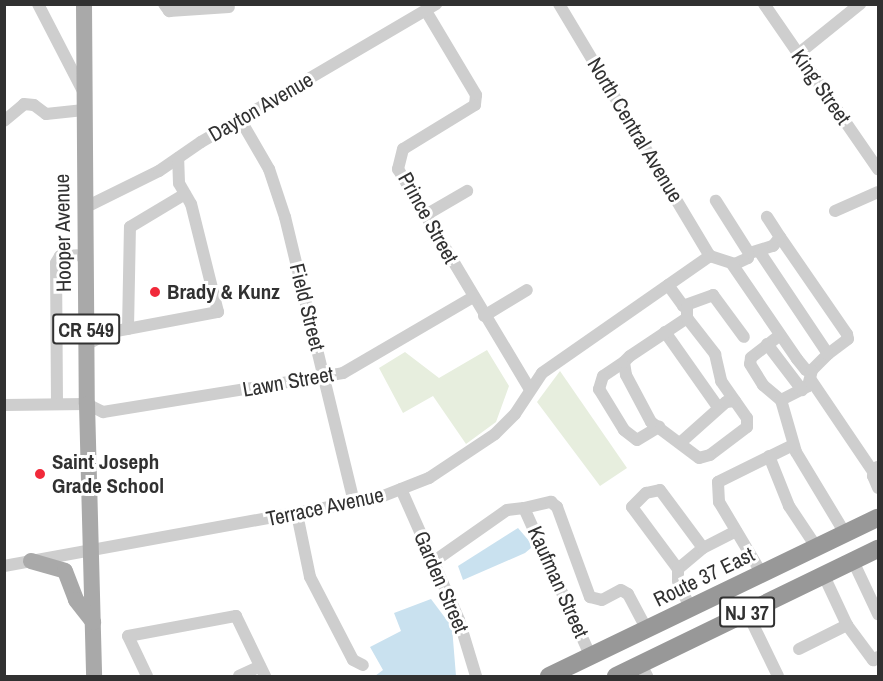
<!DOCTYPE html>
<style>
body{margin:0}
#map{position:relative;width:883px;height:681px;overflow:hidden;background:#fff;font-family:"Archivo Narrow",sans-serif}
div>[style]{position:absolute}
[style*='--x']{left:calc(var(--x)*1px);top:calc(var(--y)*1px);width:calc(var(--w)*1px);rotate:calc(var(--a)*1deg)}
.green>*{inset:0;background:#e7eede}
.water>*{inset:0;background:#c9e1ef}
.minor>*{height:12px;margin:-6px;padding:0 6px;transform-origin:6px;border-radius:6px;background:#cecece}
.major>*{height:16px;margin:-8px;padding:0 8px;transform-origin:8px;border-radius:8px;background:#a9a9a9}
.highway>*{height:18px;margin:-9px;padding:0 9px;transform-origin:9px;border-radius:9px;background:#989898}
.dots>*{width:16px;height:16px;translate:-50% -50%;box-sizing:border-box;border:3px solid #fff;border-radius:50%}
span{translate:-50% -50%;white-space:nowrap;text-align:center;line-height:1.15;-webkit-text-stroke:6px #fff;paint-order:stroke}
.shield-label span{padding:2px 4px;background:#fff;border:2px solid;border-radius:4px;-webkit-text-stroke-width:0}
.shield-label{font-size:20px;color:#313131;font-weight:700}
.street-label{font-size:21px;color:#313131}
.poi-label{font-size:21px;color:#313131;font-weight:700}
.left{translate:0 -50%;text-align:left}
.frame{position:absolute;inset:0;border:6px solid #313131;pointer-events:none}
</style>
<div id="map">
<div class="green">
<i style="clip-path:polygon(487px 350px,509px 386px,496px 422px,466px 444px,433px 396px,403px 413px,379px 368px,405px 352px,439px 378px)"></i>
<i style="clip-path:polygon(560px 371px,627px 468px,600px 486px,537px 402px)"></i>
</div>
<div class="water">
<i style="clip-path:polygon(518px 528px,530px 542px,531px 548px,525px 553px,463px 580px,458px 566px)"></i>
<i style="clip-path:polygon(431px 599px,452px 627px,456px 676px,375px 676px,383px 670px,370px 647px,401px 631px,394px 613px)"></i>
</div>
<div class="minor">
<i style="--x:38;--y:4;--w:98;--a:62.7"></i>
<i style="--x:164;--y:4;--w:9;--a:54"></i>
<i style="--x:169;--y:11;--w:60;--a:-3.8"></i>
<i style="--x:559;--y:4;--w:294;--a:59.1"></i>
<i style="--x:764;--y:4;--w:201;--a:55.4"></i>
<i style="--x:426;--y:11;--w:98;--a:59.2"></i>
<i style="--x:476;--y:95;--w:10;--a:96"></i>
<i style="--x:475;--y:105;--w:84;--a:148.6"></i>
<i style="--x:403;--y:149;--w:21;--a:104"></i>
<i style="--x:398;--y:169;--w:255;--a:59.1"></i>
<i style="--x:798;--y:54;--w:80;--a:-38.9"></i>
<i style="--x:240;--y:119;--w:58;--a:59.9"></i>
<i style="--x:269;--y:169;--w:51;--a:71.6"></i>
<i style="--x:285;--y:217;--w:294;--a:76.4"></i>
<i style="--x:4;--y:121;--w:26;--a:-40"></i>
<i style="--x:24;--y:104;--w:10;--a:6"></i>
<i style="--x:34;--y:105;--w:15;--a:37"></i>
<i style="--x:46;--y:114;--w:38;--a:-6"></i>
<i style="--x:86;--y:207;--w:81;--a:-26.3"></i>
<i style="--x:159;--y:171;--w:51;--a:-34.6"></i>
<i style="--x:201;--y:142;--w:273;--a:-30.4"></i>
<i style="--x:835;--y:211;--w:47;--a:-23.8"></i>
<i style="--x:424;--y:216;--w:50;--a:-30.2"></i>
<i style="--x:780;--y:237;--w:118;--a:55.4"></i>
<i style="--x:847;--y:334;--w:5;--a:79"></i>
<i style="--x:848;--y:339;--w:25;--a:143"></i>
<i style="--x:753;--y:252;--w:21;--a:-17"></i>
<i style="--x:773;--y:246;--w:11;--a:-52"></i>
<i style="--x:780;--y:237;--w:24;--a:-123"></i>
<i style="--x:710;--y:256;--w:26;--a:18"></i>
<i style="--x:735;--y:264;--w:14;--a:-25"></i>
<i style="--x:748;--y:258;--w:5;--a:-79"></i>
<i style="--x:749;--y:253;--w:62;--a:-122.4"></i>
<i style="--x:732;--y:264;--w:115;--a:55.6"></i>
<i style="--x:797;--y:359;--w:14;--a:51"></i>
<i style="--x:806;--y:370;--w:6;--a:0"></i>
<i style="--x:812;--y:370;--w:23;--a:-45"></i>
<i style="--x:828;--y:354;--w:124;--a:-123.8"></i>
<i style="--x:668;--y:285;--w:26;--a:54"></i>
<i style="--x:683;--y:306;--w:32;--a:-20"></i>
<i style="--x:713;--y:295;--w:52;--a:53.6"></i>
<i style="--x:484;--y:316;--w:50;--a:-31.2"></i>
<i style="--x:687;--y:318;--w:46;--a:52.1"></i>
<i style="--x:715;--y:354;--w:28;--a:77"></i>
<i style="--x:721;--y:381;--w:24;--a:55"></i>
<i style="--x:86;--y:323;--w:27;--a:20"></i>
<i style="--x:111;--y:332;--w:28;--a:153"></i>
<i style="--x:128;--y:329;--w:102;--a:-88.9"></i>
<i style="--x:130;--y:227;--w:64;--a:-31"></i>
<i style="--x:111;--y:332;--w:109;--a:-10.6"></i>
<i style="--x:218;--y:312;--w:111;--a:-104"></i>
<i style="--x:191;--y:204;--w:24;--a:-120"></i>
<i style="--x:179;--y:183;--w:25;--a:-92"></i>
<i style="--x:665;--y:332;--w:92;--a:54.8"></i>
<i style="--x:780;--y:335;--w:37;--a:142"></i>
<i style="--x:751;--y:358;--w:6;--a:99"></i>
<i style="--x:750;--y:364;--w:25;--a:58"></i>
<i style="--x:763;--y:385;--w:23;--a:40"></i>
<i style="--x:781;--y:400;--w:30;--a:-27"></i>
<i style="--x:808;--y:386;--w:16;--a:-76"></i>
<i style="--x:767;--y:344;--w:58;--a:52.7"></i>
<i style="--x:624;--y:362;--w:25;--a:146"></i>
<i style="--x:603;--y:376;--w:14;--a:107"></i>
<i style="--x:599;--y:389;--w:48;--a:58.6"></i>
<i style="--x:624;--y:430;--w:16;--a:38"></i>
<i style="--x:637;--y:440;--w:26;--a:-31"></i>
<i style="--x:811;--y:380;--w:112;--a:55.9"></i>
<i style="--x:781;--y:400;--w:54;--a:73.9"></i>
<i style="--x:796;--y:452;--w:97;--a:58.9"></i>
<i style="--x:57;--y:404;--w:141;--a:-90.4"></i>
<i style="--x:56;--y:263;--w:8;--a:-60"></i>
<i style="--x:60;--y:256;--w:26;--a:-2"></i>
<i style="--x:4;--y:405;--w:83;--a:-0.7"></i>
<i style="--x:87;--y:404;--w:18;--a:27"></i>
<i style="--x:103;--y:412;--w:243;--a:-9.2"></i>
<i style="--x:343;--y:373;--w:151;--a:-30.3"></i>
<i style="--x:680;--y:443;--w:62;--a:-41.7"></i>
<i style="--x:726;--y:402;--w:9;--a:-6"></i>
<i style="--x:735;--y:401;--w:21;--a:55"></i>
<i style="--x:747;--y:418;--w:9;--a:90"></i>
<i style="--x:747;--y:427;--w:46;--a:142.9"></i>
<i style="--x:710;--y:455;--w:11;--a:165"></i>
<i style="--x:699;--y:458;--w:60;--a:-143.1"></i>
<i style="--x:651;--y:422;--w:53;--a:-118"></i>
<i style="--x:626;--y:375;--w:13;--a:-99"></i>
<i style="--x:624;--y:362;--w:8;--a:-45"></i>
<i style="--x:630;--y:356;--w:69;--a:-33.7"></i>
<i style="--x:687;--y:318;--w:11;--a:-90"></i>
<i style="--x:769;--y:456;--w:54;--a:68.2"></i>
<i style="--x:789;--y:506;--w:50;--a:56.3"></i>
<i style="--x:877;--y:467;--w:10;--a:114"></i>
<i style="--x:873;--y:476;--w:13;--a:67"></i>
<i style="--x:401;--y:489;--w:143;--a:66.1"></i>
<i style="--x:459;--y:620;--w:59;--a:73.1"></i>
<i style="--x:524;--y:508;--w:28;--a:-13"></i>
<i style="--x:551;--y:502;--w:8;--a:40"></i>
<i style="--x:557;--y:507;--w:96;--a:69.9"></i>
<i style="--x:590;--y:597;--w:12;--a:14"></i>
<i style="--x:602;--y:600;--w:21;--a:-28"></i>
<i style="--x:621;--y:590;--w:8;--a:30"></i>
<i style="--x:628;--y:594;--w:40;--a:62"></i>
<i style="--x:297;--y:514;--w:64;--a:78.3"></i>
<i style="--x:310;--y:577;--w:93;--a:62.6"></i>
<i style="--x:353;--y:660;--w:11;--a:27"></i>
<i style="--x:703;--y:548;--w:33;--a:140"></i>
<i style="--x:678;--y:569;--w:77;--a:-126.6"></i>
<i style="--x:632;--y:507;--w:20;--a:-45"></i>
<i style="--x:646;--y:493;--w:14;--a:-12"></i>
<i style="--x:660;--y:490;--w:72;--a:53.4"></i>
<i style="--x:703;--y:548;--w:37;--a:-27"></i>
<i style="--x:853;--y:561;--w:59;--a:64.7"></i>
<i style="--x:433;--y:562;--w:90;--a:-35.1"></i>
<i style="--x:507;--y:510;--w:17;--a:-7"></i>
<i style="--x:524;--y:508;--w:163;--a:65.8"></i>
<i style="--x:4;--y:566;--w:380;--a:-10.3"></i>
<i style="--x:378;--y:498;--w:55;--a:-21.4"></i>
<i style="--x:429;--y:478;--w:79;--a:-33.7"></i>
<i style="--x:495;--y:434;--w:28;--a:-45"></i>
<i style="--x:515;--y:414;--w:49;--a:-56.6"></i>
<i style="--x:542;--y:373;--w:205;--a:-34.9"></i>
<i style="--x:678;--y:569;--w:12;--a:90"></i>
<i style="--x:678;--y:581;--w:30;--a:66"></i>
<i style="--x:762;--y:574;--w:84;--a:-120.8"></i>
<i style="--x:719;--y:502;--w:20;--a:-93"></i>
<i style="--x:718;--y:482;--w:84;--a:-26.3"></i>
<i style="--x:747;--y:612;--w:71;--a:64.2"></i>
<i style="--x:847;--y:625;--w:44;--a:53.4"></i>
<i style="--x:873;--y:660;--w:6;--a:-31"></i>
<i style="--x:799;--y:649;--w:54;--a:-26.6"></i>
<i style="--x:847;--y:625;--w:54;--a:-115.1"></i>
<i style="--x:641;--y:665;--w:13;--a:61"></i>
<i style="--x:147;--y:676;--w:44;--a:-115.4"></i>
<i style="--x:128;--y:636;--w:110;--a:-10.5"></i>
<i style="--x:236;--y:616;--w:67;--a:64.2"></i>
<i style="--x:239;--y:676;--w:23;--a:-25"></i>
</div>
<div class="major">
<i style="--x:84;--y:4;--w:400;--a:89.6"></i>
<i style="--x:87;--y:404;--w:272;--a:88.5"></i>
<i style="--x:31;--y:561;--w:35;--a:16"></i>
<i style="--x:65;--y:571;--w:31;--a:69"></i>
<i style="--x:76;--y:600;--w:28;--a:52"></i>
</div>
<div class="highway">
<i style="--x:549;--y:676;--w:365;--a:-25.7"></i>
<i style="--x:616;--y:676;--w:291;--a:-25.9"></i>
</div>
<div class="dots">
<i style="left:155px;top:292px;background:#f1293a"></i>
<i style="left:40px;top:474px;background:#f1293a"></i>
</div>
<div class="shield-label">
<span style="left:86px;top:329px">CR 549</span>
<span style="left:747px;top:612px">NJ 37</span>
</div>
<div class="street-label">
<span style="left:821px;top:87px;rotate:55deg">King Street</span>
<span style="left:261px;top:107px;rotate:-30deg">Dayton Avenue</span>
<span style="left:635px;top:130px;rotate:59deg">North Central Avenue</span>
<span style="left:428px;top:218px;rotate:61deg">Prince Street</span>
<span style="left:63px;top:233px;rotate:-91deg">Hooper Avenue</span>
<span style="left:307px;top:307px;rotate:76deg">Field Street</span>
<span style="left:288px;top:382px;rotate:-10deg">Lawn Street</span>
<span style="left:325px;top:507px;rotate:-12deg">Terrace Avenue</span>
<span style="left:704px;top:577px;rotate:-26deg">Route 37 East</span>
<span style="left:441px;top:582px;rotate:67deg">Garden Street</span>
<span style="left:558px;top:582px;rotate:66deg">Kaufman Street</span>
</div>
<div class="poi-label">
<span class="left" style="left:167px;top:292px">Brady &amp; Kunz</span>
<span class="left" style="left:52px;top:474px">Saint Joseph<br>Grade School</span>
</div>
<div class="frame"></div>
</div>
